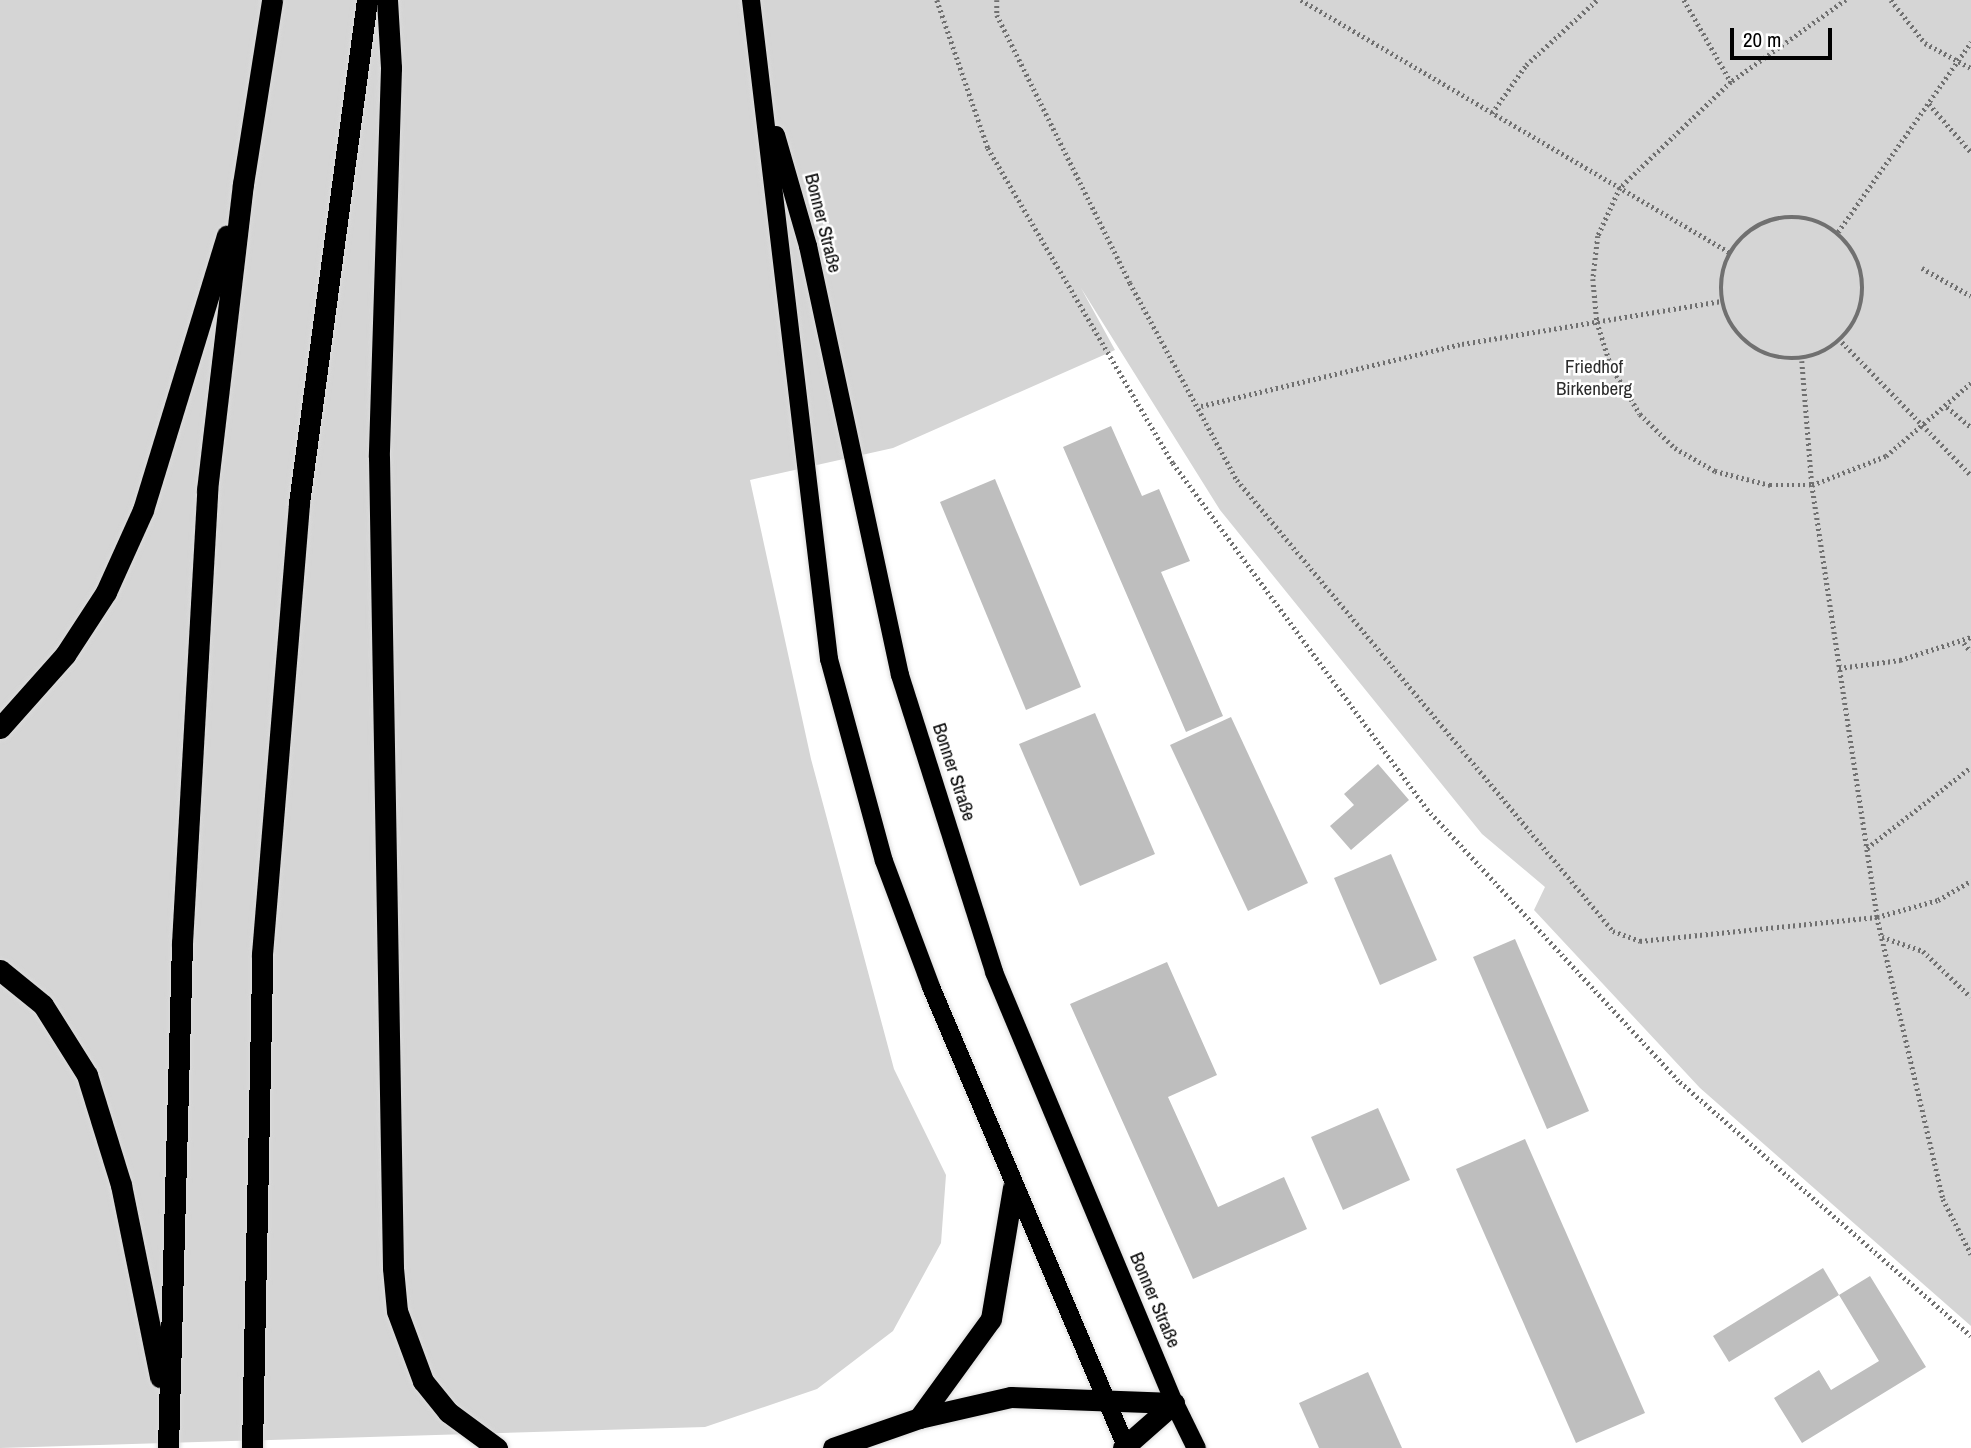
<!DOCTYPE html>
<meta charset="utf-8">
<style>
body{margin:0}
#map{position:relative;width:1971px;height:1448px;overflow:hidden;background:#fff;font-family:"Archivo Narrow",sans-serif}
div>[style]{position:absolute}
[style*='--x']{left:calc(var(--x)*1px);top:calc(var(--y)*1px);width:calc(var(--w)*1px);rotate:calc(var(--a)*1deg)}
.green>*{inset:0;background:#d5d5d5}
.building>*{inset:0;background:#bebebe}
.path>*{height:4.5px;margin-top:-2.25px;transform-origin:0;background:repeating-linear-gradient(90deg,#707070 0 2px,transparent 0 5.5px)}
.path>.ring{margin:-2.25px;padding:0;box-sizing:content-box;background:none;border:4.5px solid #707070;border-radius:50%}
.roads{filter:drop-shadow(0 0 2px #dbdbdb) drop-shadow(0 0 2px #dbdbdb)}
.primary>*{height:18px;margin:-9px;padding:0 9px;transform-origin:9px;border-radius:9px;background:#000}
.trunk>*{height:19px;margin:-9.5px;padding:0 9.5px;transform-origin:9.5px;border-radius:9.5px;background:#000}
.motorway>*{height:21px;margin:-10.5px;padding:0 10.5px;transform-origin:10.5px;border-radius:10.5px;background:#000}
span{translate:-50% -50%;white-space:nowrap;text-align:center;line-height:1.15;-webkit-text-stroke:5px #fff;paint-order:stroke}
.street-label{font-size:19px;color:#000}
.park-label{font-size:19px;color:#2c2c2c}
.scale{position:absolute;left:1730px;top:28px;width:102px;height:32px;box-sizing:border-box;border:4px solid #000;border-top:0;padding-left:9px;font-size:21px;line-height:24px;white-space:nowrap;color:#000;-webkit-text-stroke:5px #fff;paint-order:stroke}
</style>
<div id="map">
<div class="green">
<i style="clip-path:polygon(0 0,1971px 0,1971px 1326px,1700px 1088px,1534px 910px,1545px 887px,1482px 834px,1220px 510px,1081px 288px,1115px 350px,893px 448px,750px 480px,811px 759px,894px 1069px,946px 1175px,941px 1243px,893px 1331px,817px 1389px,705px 1427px,0 1448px)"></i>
</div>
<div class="building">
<i style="clip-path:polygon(1111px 426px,1142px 496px,1159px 489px,1190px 561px,1161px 572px,1223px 716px,1186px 732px,1063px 447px)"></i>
<i style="clip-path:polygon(995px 479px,1081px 687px,1026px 710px,940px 502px)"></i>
<i style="clip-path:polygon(1095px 713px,1155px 854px,1080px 886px,1019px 744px)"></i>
<i style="clip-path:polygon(1231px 717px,1308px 883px,1248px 911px,1170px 745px)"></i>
<i style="clip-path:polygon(1378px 764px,1409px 800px,1351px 850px,1330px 826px,1354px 805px,1344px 794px)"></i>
<i style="clip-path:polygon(1391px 854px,1437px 960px,1380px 985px,1334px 878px)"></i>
<i style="clip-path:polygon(1515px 939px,1589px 1111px,1547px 1129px,1473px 957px)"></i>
<i style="clip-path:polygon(1167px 962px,1217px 1075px,1168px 1097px,1218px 1207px,1284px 1177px,1307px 1229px,1193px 1279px,1070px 1004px)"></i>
<i style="clip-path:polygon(1378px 1108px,1410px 1180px,1343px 1210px,1311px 1137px)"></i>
<i style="clip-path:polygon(1525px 1139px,1645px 1413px,1576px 1443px,1456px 1169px)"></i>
<i style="clip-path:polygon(1823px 1268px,1839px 1295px,1729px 1362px,1713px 1336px)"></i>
<i style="clip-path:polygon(1870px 1276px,1926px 1367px,1802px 1443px,1774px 1398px,1819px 1370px,1831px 1390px,1879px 1361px,1839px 1295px)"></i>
<i style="clip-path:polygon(1368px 1372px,1402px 1448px,1319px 1448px,1299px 1403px)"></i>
</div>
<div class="path">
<i style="--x:937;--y:0;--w:157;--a:71"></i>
<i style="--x:988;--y:148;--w:365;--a:59.6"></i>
<i style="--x:1173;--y:463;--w:429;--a:53.7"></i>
<i style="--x:1427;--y:809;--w:372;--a:47.2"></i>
<i style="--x:1680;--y:1082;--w:386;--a:41.1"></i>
<i style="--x:997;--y:0;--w:15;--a:90"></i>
<i style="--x:997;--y:15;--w:299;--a:63.6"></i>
<i style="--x:1130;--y:283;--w:224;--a:61.5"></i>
<i style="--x:1237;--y:480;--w:587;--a:50.18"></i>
<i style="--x:1613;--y:931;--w:29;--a:20"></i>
<i style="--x:1640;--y:941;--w:238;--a:-5.8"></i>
<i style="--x:1877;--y:917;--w:63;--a:-15.6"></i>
<i style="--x:1938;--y:900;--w:38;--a:-30"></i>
<i style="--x:1301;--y:0;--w:498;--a:30.5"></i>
<i style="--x:1684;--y:0;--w:95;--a:60.2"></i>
<i style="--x:1846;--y:0;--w:141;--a:144.5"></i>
<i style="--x:1731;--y:82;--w:153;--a:136.3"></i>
<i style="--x:1620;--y:188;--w:53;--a:114.6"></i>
<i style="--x:1598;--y:236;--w:43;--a:96.6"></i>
<i style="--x:1593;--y:279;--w:43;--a:84.7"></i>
<i style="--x:1597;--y:322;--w:46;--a:72.3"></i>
<i style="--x:1611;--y:366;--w:56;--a:58.9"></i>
<i style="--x:1640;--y:414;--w:49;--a:44.2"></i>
<i style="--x:1675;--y:448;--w:46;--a:29.9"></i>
<i style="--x:1715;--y:471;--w:57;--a:14.3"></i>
<i style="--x:1770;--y:485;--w:42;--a:0"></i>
<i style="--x:1812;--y:485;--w:79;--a:-21.4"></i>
<i style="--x:1886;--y:456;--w:112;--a:-40.7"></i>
<i style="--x:1891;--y:0;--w:55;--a:51.7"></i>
<i style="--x:1925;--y:43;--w:52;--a:28.5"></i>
<i style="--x:1929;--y:104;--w:64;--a:48.8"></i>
<i style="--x:1492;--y:113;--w:59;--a:-54.7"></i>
<i style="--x:1526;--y:65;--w:96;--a:-42.5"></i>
<i class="ring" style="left:1721px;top:217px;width:137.5px;height:137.5px"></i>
<i style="--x:1838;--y:232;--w:232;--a:-55"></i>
<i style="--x:1922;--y:268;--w:56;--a:29.7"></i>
<i style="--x:1842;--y:342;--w:185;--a:45.9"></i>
<i style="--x:1802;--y:361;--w:124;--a:85.4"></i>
<i style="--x:1812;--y:485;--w:437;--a:81.4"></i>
<i style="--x:1877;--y:917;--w:290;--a:76.8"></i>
<i style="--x:1943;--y:1199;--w:62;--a:63"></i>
<i style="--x:1201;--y:406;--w:268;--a:-13.4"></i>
<i style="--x:1462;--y:344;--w:263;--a:-9.4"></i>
<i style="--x:1947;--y:407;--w:31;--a:40"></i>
<i style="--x:1964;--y:643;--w:11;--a:52"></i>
<i style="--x:1839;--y:668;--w:62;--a:-7.5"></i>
<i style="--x:1900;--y:660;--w:75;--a:-17.9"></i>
<i style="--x:1867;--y:848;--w:132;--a:-37.9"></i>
<i style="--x:1882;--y:937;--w:43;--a:18.9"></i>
<i style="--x:1923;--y:951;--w:66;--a:43.8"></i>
</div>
<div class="roads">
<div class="primary">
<i style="--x:751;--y:0;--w:664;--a:83.25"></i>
<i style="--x:829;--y:659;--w:209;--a:74.8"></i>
<i style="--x:884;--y:861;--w:134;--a:69.5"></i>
<i style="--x:931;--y:987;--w:499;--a:67"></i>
<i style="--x:776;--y:135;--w:116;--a:73.9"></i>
<i style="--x:808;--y:246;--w:439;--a:77.9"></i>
<i style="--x:900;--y:675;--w:312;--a:72.4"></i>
<i style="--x:994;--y:972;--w:467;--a:67.3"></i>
</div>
<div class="trunk">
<i style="--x:1174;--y:1403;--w:50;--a:63.9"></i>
</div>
<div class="motorway">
<i style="--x:387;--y:0;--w:68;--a:86.6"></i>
<i style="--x:391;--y:68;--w:389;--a:91.8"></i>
<i style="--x:379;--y:457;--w:811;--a:89.01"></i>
<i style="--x:393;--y:1268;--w:43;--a:84.7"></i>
<i style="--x:397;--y:1311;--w:75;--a:69.6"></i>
<i style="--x:423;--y:1381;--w:40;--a:51"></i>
<i style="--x:448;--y:1412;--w:61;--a:36.3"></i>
<i style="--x:0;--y:728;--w:98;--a:-48.3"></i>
<i style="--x:65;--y:655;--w:75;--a:-56.9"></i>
<i style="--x:106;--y:592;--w:90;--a:-65.7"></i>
<i style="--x:143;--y:510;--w:287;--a:-73"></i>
<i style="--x:0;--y:970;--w:55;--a:39.1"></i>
<i style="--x:43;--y:1005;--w:83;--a:57.8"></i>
<i style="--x:87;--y:1075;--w:115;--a:72.8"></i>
<i style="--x:121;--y:1185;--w:196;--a:78.5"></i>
<i style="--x:919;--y:1418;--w:122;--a:-54"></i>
<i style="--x:991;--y:1319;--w:133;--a:-80.5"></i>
<i style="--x:168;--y:1448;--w:505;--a:-88.41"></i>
<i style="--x:182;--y:943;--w:454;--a:-86.8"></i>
<i style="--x:207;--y:490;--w:308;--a:-83.3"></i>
<i style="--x:243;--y:184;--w:186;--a:-81"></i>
<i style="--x:252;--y:1448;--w:494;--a:-88.8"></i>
<i style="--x:262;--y:954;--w:453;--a:-85.3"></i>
<i style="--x:299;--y:503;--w:508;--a:-82.3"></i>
<i style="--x:833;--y:1448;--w:91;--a:-19.2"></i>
<i style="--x:919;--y:1418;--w:94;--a:-12.9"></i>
<i style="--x:1011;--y:1397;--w:163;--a:2.1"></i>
<i style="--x:1123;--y:1448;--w:68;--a:-41.4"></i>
</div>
</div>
<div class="street-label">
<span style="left:823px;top:223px;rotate:76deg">Bonner Straße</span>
<span style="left:954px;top:772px;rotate:72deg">Bonner Straße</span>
<span style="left:1155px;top:1300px;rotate:67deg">Bonner Straße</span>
</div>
<div class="park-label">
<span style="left:1594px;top:378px">Friedhof<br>Birkenberg</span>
</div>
<div class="scale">20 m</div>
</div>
